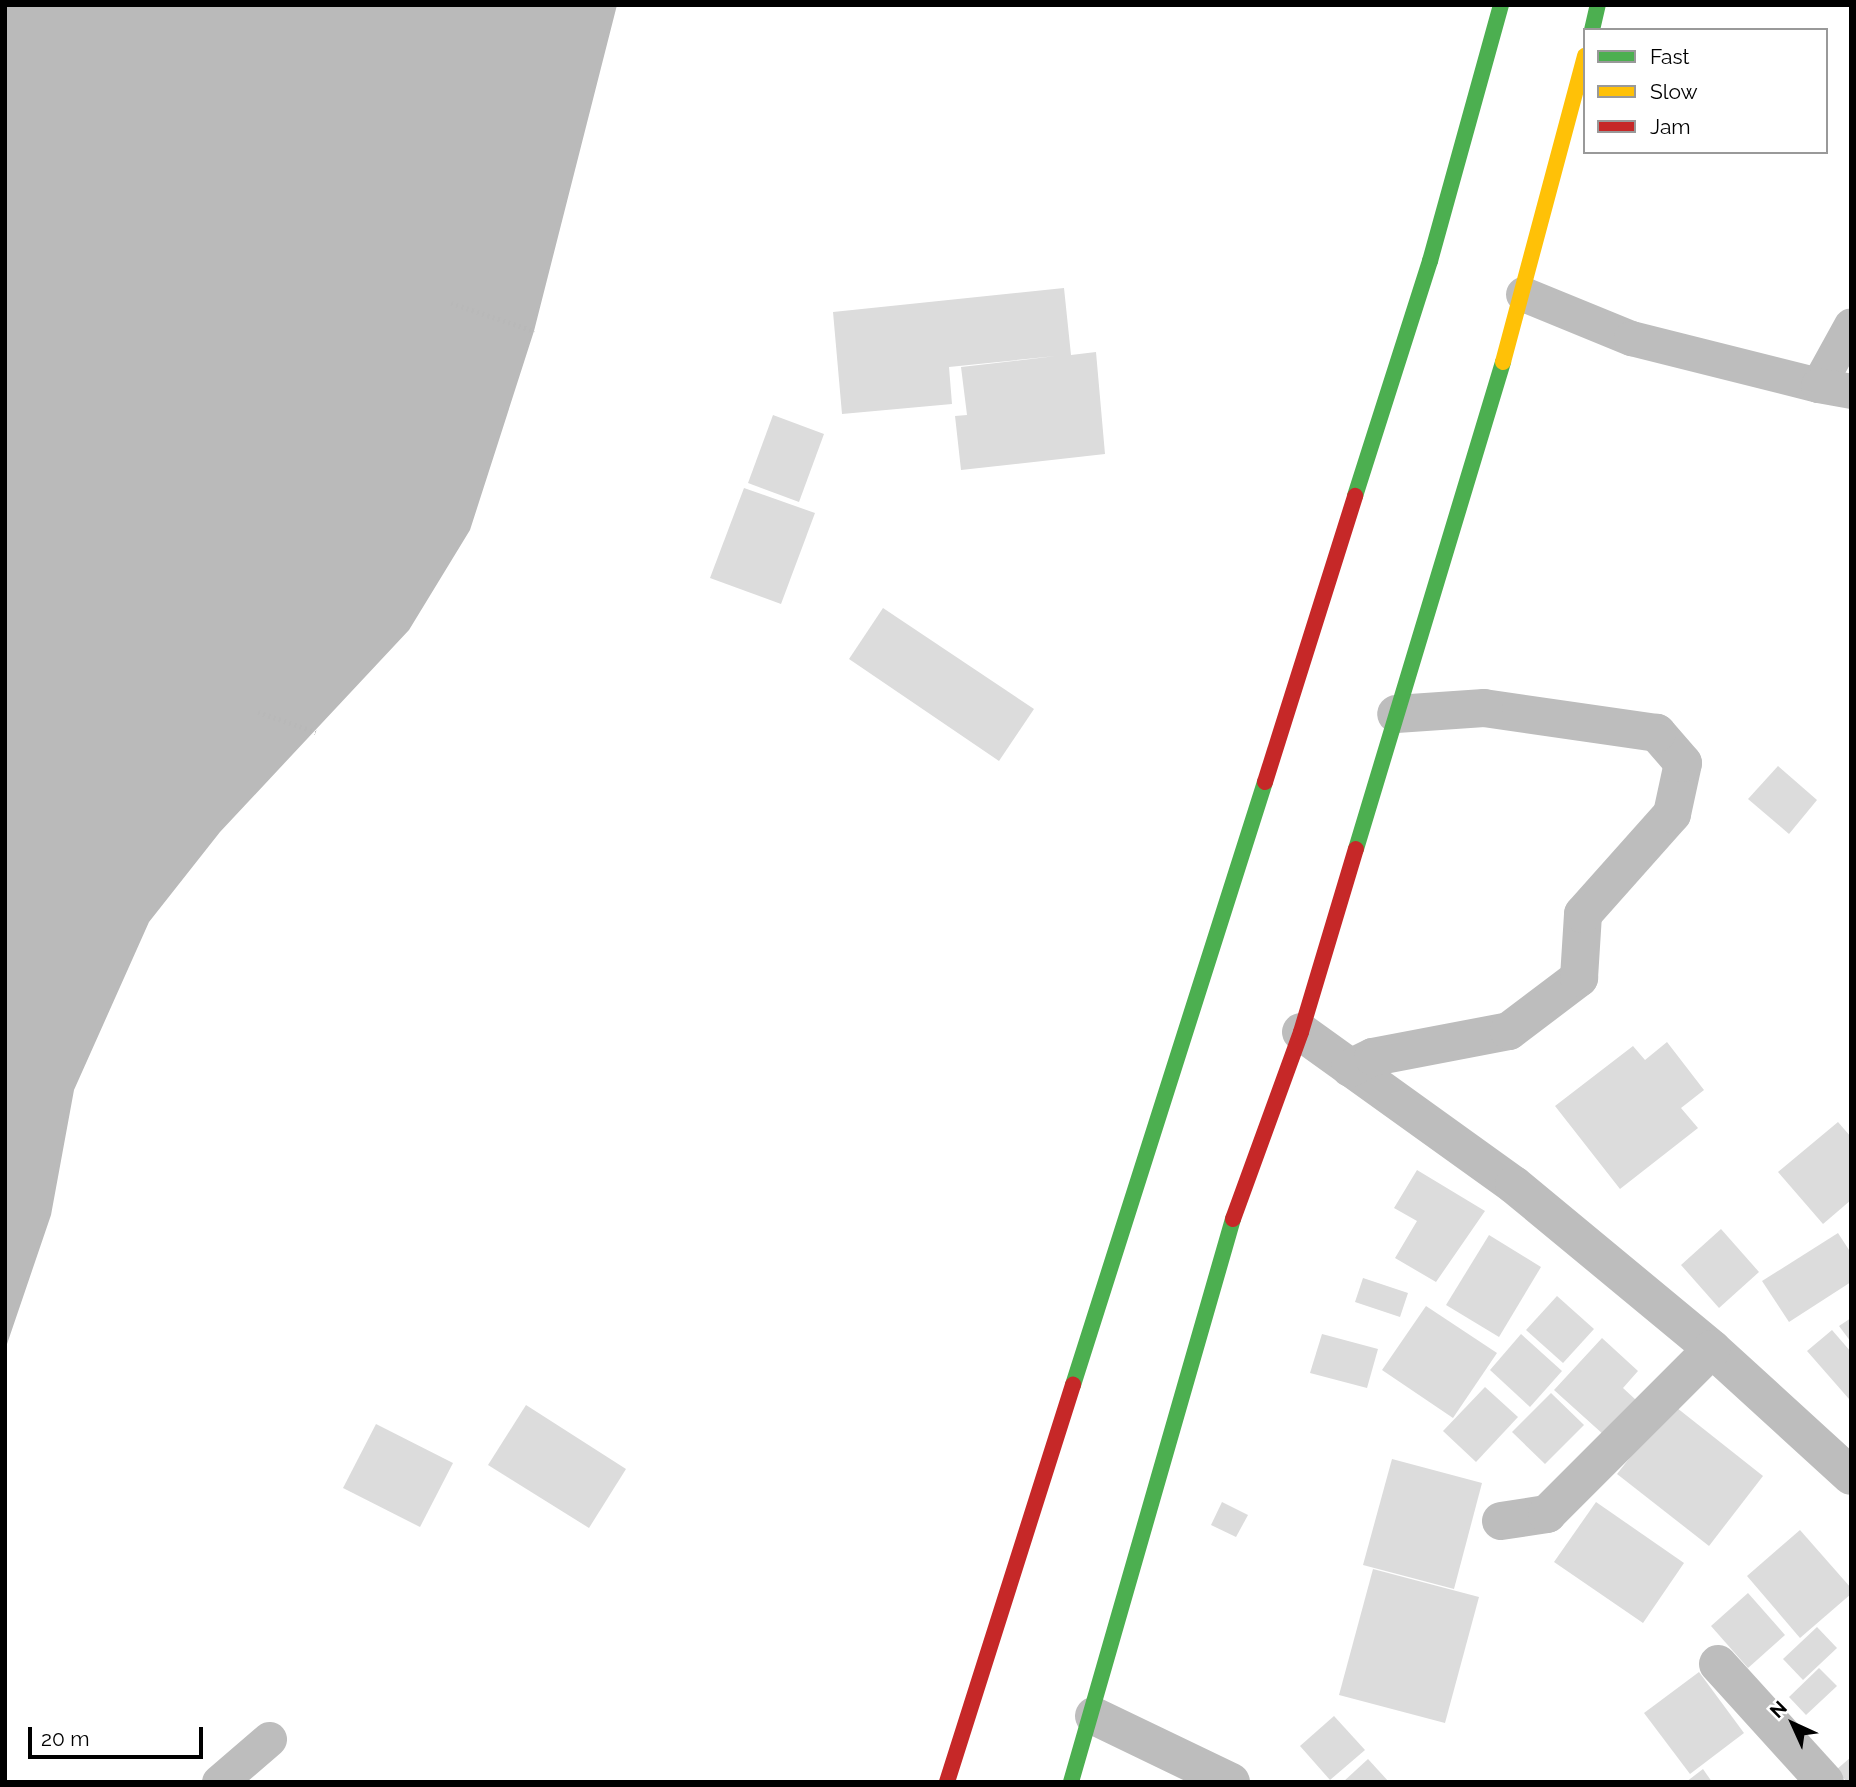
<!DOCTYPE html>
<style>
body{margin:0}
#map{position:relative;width:1856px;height:1787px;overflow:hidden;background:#fff;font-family:Raleway,sans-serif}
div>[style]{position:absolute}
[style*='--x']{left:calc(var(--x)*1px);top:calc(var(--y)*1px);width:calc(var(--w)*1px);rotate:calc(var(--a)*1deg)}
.water>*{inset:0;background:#bababa}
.building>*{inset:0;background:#dcdcdc}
.path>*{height:4.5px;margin-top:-2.25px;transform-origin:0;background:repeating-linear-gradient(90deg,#b8b8b8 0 2px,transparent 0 5.5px)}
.lane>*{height:35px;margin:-17.5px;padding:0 17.5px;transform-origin:17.5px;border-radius:17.5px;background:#bdbdbd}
.street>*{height:38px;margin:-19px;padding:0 19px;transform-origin:19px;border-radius:19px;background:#bdbdbd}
.fast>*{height:16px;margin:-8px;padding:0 8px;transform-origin:8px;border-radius:8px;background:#4caf50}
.slow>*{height:16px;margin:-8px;padding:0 8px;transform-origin:8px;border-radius:8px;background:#ffc107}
.jam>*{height:16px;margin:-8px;padding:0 8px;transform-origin:8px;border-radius:8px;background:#c62828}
span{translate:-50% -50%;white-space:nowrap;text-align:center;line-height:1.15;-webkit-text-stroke:5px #fff;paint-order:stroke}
.frame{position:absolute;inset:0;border:7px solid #000;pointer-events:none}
.legend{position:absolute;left:1583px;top:28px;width:245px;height:126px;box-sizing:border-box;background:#fff;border:2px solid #999;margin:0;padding:9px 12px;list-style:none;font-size:21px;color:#000}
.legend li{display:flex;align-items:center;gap:14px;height:35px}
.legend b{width:35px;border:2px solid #999}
.north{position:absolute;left:1758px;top:1689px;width:70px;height:70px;-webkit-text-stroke:5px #fff;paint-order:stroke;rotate:315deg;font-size:19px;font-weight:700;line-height:28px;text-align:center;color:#000}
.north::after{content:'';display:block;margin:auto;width:24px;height:32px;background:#000;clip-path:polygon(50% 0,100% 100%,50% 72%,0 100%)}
.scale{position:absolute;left:28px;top:1727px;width:175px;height:32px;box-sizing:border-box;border:4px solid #000;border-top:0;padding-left:9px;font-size:21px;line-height:24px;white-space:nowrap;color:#000;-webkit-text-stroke:5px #fff;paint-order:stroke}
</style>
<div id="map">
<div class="water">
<i style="clip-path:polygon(5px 5px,617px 5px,534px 331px,470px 530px,409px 630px,220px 832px,149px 922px,74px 1090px,51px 1215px,5px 1350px)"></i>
</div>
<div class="building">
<i style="clip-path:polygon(1064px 288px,1071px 355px,1096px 352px,1105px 454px,961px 470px,955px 416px,967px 415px,961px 367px,1056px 356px,949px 367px,952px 404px,842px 414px,833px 312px)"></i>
<i style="clip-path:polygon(773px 415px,824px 434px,799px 502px,748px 483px)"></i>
<i style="clip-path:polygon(744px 488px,815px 513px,781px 604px,710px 578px)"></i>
<i style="clip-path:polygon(883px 608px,1034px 709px,999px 761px,849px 659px)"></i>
<i style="clip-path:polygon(1778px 766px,1817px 800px,1789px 834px,1748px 799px)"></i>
<i style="clip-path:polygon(1667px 1042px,1704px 1090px,1681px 1108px,1698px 1128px,1620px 1189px,1555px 1106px,1633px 1046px,1645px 1060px)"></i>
<i style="clip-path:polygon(1838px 1122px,1851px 1137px,1851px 1200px,1823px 1224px,1778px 1172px)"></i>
<i style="clip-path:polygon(1417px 1170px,1485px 1211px,1436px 1282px,1395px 1258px,1417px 1221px,1394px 1208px)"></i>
<i style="clip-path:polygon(1721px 1229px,1759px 1272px,1719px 1308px,1681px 1265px)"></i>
<i style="clip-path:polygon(1838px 1233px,1851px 1253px,1851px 1282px,1789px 1322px,1762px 1281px)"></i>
<i style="clip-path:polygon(1489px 1235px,1541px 1267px,1499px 1337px,1446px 1305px)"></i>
<i style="clip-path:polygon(1363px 1278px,1408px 1293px,1400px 1317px,1355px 1302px)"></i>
<i style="clip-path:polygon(1557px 1296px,1594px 1329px,1563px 1363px,1526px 1330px)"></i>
<i style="clip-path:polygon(1426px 1306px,1497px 1353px,1453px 1418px,1382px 1370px)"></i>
<i style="clip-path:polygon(1851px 1318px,1851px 1342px,1839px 1326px)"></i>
<i style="clip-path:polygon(1832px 1330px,1851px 1352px,1849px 1399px,1807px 1351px)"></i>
<i style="clip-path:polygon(1322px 1334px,1378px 1349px,1367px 1388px,1310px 1373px)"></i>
<i style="clip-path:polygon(1521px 1334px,1562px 1371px,1530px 1407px,1490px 1370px)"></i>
<i style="clip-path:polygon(1602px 1338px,1638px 1371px,1623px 1388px,1636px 1400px,1604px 1435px,1554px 1390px)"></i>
<i style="clip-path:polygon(1485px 1387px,1518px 1417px,1476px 1462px,1443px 1431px)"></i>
<i style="clip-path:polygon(1551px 1393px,1584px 1425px,1545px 1464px,1512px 1432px)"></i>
<i style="clip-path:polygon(1672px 1404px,1763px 1476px,1709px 1546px,1617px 1474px)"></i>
<i style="clip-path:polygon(526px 1405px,626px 1469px,589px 1528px,488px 1465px)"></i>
<i style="clip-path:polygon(376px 1424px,453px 1463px,420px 1527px,343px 1488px)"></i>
<i style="clip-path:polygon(1392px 1459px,1482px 1483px,1454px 1589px,1363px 1565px)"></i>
<i style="clip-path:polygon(1222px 1502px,1248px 1515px,1236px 1537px,1211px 1525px)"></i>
<i style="clip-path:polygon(1596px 1502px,1684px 1563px,1643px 1623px,1554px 1562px)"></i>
<i style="clip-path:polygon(1800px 1530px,1851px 1588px,1851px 1594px,1800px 1638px,1747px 1576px)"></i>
<i style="clip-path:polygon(1373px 1569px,1479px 1597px,1445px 1723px,1339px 1695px)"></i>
<i style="clip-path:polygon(1748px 1593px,1785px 1635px,1748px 1668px,1711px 1626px)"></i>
<i style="clip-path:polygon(1817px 1627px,1837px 1648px,1803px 1680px,1783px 1659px)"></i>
<i style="clip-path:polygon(1819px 1668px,1837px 1686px,1806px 1715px,1789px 1697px)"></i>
<i style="clip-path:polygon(1699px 1672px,1744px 1733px,1690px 1774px,1644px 1713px)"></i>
<i style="clip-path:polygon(1334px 1716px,1365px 1750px,1330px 1780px,1300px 1746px)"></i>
<i style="clip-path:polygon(1851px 1757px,1851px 1782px,1847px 1782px,1836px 1770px)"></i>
<i style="clip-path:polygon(1368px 1759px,1389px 1782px,1343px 1782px)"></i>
<i style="clip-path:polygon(1703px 1769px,1712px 1782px,1686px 1782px)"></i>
</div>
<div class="path">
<i style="--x:451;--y:303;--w:88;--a:18.6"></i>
<i style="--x:258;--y:712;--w:61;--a:19"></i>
</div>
<div class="lane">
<i style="--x:1523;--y:294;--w:117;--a:22.2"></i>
<i style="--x:1631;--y:338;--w:193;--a:14.1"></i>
<i style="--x:1818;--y:385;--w:68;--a:-61.2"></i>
<i style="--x:1818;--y:385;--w:34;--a:10"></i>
<i style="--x:219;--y:1782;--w:66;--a:-40.7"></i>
</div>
<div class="street">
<i style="--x:1301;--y:1032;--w:262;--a:35.7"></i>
<i style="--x:1514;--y:1185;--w:257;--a:39.6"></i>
<i style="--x:1712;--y:1349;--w:188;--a:42.4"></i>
<i style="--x:1350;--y:1068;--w:25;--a:-26"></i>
<i style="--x:1373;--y:1057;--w:138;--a:-10.8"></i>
<i style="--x:1509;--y:1031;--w:88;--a:-37.1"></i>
<i style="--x:1579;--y:978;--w:64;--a:-86.4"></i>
<i style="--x:1583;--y:914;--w:134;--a:-48.3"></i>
<i style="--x:1672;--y:814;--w:52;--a:-77.8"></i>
<i style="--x:1683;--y:763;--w:40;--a:-131"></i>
<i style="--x:1657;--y:733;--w:175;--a:-171.8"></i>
<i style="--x:1484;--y:708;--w:88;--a:176.1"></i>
<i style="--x:1501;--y:1521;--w:47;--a:-8.7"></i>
<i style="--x:1547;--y:1514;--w:233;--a:-45"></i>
<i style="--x:1718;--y:1664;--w:159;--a:47.8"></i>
<i style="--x:1094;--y:1716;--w:152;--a:25.7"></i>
</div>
<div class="fast">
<i style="--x:1592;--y:30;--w:26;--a:-77"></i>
<i style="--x:1355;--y:496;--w:247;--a:-72.3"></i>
<i style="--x:1430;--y:261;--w:266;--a:-74.5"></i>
<i style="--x:1356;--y:849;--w:509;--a:-73.2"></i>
<i style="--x:1073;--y:1385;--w:633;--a:-72.34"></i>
<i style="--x:1071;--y:1782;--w:586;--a:-73.95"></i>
</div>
<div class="slow">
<i style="--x:1503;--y:362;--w:317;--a:-75"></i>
</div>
<div class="jam">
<i style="--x:1265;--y:782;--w:300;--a:-72.5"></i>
<i style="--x:1233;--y:1219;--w:199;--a:-70"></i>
<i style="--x:1301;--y:1032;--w:191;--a:-73.3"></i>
<i style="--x:947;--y:1782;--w:417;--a:-72.4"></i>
</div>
<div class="frame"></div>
<ul class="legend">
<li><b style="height:9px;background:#4caf50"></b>Fast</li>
<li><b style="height:9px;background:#ffc107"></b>Slow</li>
<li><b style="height:9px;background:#c62828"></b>Jam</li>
</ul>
<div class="north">N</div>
<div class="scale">20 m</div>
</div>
